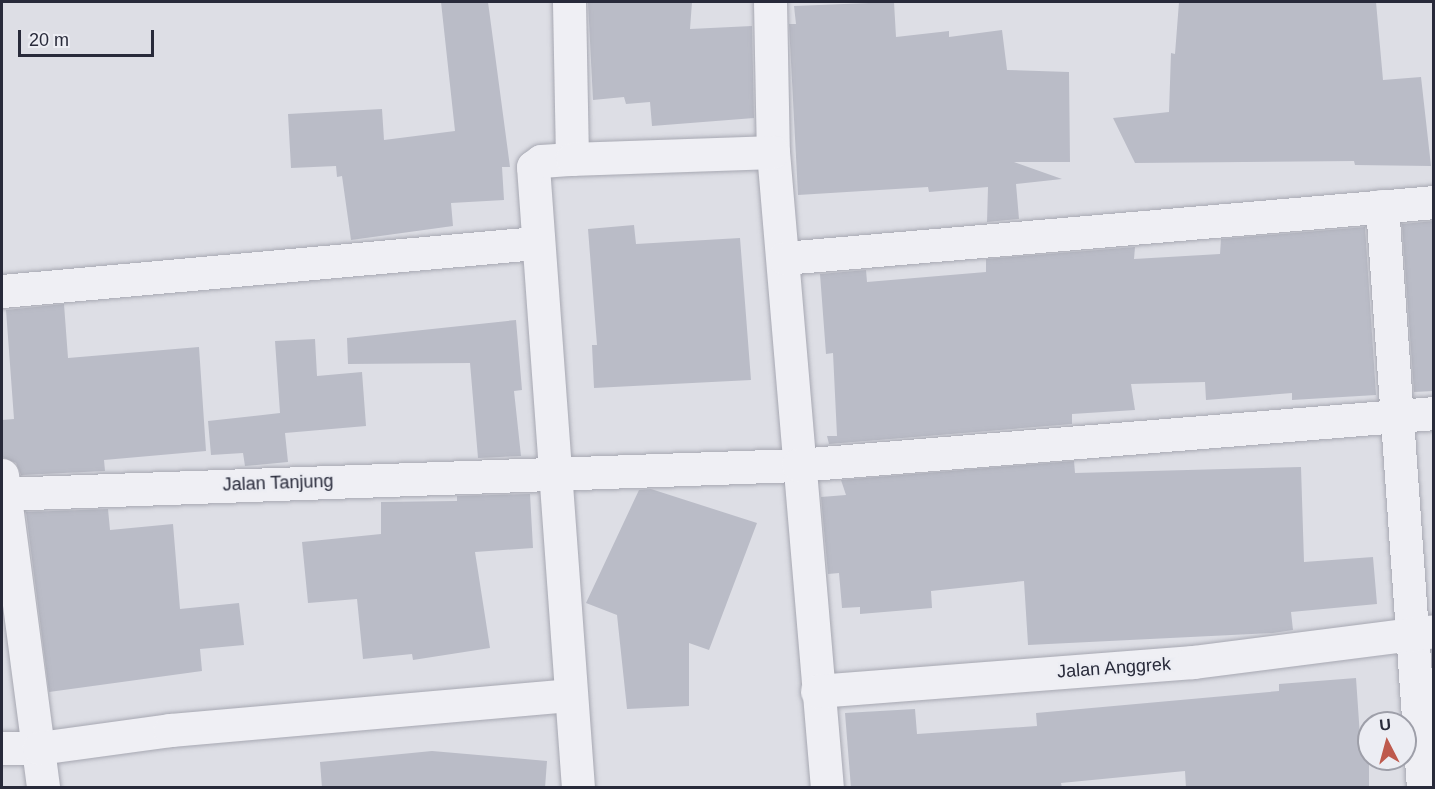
<!DOCTYPE html>
<style>
body{margin:0}
#map{position:relative;width:1435px;height:789px;overflow:hidden;background:#dddee5;font-family:Helvetica,sans-serif}
div>[style]{position:absolute}
[style*='--x']{left:calc(var(--x)*1px);top:calc(var(--y)*1px);width:calc(var(--w)*1px);rotate:calc(var(--a)*1deg)}
.building>*{inset:0;background:#babcc7}
.roads{filter:drop-shadow(0 0 2px #a7a8b2) drop-shadow(0 0 2px #a7a8b2)}
.street>*{height:33px;margin:-16.5px;padding:0 16.5px;transform-origin:16.5px;border-radius:16.5px;background:#efeff4}
span{translate:-50% -50%;white-space:nowrap;text-align:center;line-height:1.15;-webkit-text-stroke:4.5px #ecedf3;paint-order:stroke}
.street-label{font-size:18px;color:#282a3a}
.frame{position:absolute;inset:0;border:3px solid #282a3a;pointer-events:none}
.north{position:absolute;left:1357px;top:711px;width:60px;height:60px;box-sizing:border-box;background:#ecedf3;border:2px solid #9e9fa9;border-radius:50%;rotate:354deg;font-size:16px;font-weight:700;line-height:24px;text-align:center;color:#282a3a}
.north::after{content:'';display:block;margin:auto;width:21px;height:27px;background:#be5a4d;clip-path:polygon(50% 0,100% 100%,50% 72%,0 100%)}
.scale{position:absolute;left:18px;top:30px;width:136px;height:27px;box-sizing:border-box;border:3px solid #282a3a;border-top:0;padding-left:8px;font-size:18px;line-height:21px;white-space:nowrap;color:#282a3a;-webkit-text-stroke:4px #ecedf3;paint-order:stroke}
</style>
<div id="map">
<div class="building">
<i style="clip-path:polygon(441px 2px,488px 2px,510px 167px,502px 167px,504px 200px,451px 203px,453px 226px,351px 240px,342px 176px,337px 177px,336px 166px,291px 168px,288px 114px,382px 109px,384px 140px,455px 131px)"></i>
<i style="clip-path:polygon(588px 2px,692px 2px,690px 29px,752px 26px,754px 118px,652px 126px,650px 102px,626px 104px,624px 97px,593px 100px)"></i>
<i style="clip-path:polygon(894px 2px,896px 37px,949px 31px,949px 37px,1002px 30px,1007px 70px,1069px 72px,1070px 162px,1014px 162px,1062px 179px,1016px 184px,1019px 219px,987px 222px,988px 187px,929px 192px,928px 187px,798px 195px,789px 24px,796px 24px,794px 6px)"></i>
<i style="clip-path:polygon(1179px 2px,1376px 2px,1383px 80px,1421px 77px,1431px 166px,1355px 165px,1354px 161px,1135px 163px,1113px 118px,1169px 112px,1171px 53px,1175px 54px)"></i>
<i style="clip-path:polygon(1434px 221px,1434px 391px,1414px 392px,1402px 224px)"></i>
<i style="clip-path:polygon(634px 225px,636px 244px,740px 238px,751px 380px,594px 388px,592px 345px,597px 345px,588px 229px)"></i>
<i style="clip-path:polygon(1365px 227px,1376px 395px,1292px 400px,1292px 393px,1206px 400px,1205px 382px,1131px 384px,1135px 410px,1072px 414px,1072px 424px,829px 444px,827px 436px,837px 436px,833px 353px,826px 354px,820px 274px,866px 270px,867px 282px,986px 272px,986px 259px,1135px 247px,1134px 259px,1220px 254px,1221px 239px)"></i>
<i style="clip-path:polygon(64px 304px,68px 358px,199px 347px,206px 451px,104px 460px,105px 471px,21px 475px,16px 463px,2px 457px,2px 420px,14px 419px,6px 310px)"></i>
<i style="clip-path:polygon(516px 320px,522px 390px,514px 391px,521px 456px,478px 458px,470px 363px,348px 364px,347px 338px)"></i>
<i style="clip-path:polygon(315px 339px,317px 376px,362px 372px,366px 426px,285px 433px,288px 462px,245px 466px,243px 453px,211px 455px,208px 421px,280px 413px,275px 341px)"></i>
<i style="clip-path:polygon(1074px 461px,1075px 473px,1301px 467px,1304px 562px,1373px 557px,1377px 604px,1291px 612px,1293px 630px,1273px 633px,1028px 645px,1024px 581px,931px 591px,932px 608px,860px 614px,860px 607px,842px 608px,839px 573px,828px 574px,821px 497px,846px 495px,841px 480px)"></i>
<i style="clip-path:polygon(651px 489px,757px 523px,709px 650px,689px 643px,689px 706px,627px 709px,617px 615px,586px 603px,639px 490px)"></i>
<i style="clip-path:polygon(530px 494px,533px 548px,475px 552px,490px 648px,413px 660px,412px 654px,363px 659px,357px 599px,308px 603px,302px 542px,381px 534px,381px 502px,457px 501px,457px 496px)"></i>
<i style="clip-path:polygon(108px 509px,110px 530px,173px 524px,180px 609px,239px 603px,244px 645px,200px 649px,202px 671px,49px 692px,26px 512px)"></i>
<i style="clip-path:polygon(1356px 678px,1361px 751px,1369px 750px,1369px 788px,1186px 788px,1185px 771px,1061px 783px,1062px 788px,851px 788px,845px 713px,915px 709px,917px 734px,1037px 726px,1036px 713px,1279px 691px,1279px 684px)"></i>
<i style="clip-path:polygon(432px 751px,547px 761px,545px 788px,322px 788px,320px 762px)"></i>
</div>
<div class="roads">
<div class="street">
<i style="--x:569;--y:2;--w:157;--a:88.9"></i>
<i style="--x:770;--y:2;--w:150;--a:88.9"></i>
<i style="--x:773;--y:152;--w:638;--a:85.15"></i>
<i style="--x:1382;--y:206;--w:583;--a:85.97"></i>
<i style="--x:784;--y:258;--w:652;--a:-4.92"></i>
<i style="--x:2;--y:291;--w:536;--a:-5.14"></i>
<i style="--x:2;--y:475;--w:316;--a:82.5"></i>
<i style="--x:2;--y:494;--w:797;--a:-2.09"></i>
<i style="--x:798;--y:465;--w:638;--a:-4.67"></i>
<i style="--x:817;--y:691;--w:377;--a:-4.4"></i>
<i style="--x:1193;--y:662;--w:243;--a:-7.3"></i>
<i style="--x:2;--y:748;--w:37;--a:0"></i>
<i style="--x:39;--y:748;--w:132;--a:-7.8"></i>
<i style="--x:170;--y:730;--w:401;--a:-5"></i>
<i style="--x:578;--y:788;--w:623;--a:-94.14"></i>
<i style="--x:533;--y:167;--w:10;--a:-37"></i>
<i style="--x:541;--y:161;--w:31;--a:-4"></i>
<i style="--x:572;--y:159;--w:201;--a:-2"></i>
</div>
</div>
<div class="street-label">
<span style="left:278px;top:483px;rotate:-2deg">Jalan Tanjung</span>
<span style="left:1114px;top:668px;rotate:-4deg">Jalan Anggrek</span>
</div>
<div class="frame"></div>
<div class="north">U</div>
<div class="scale">20 m</div>
</div>
